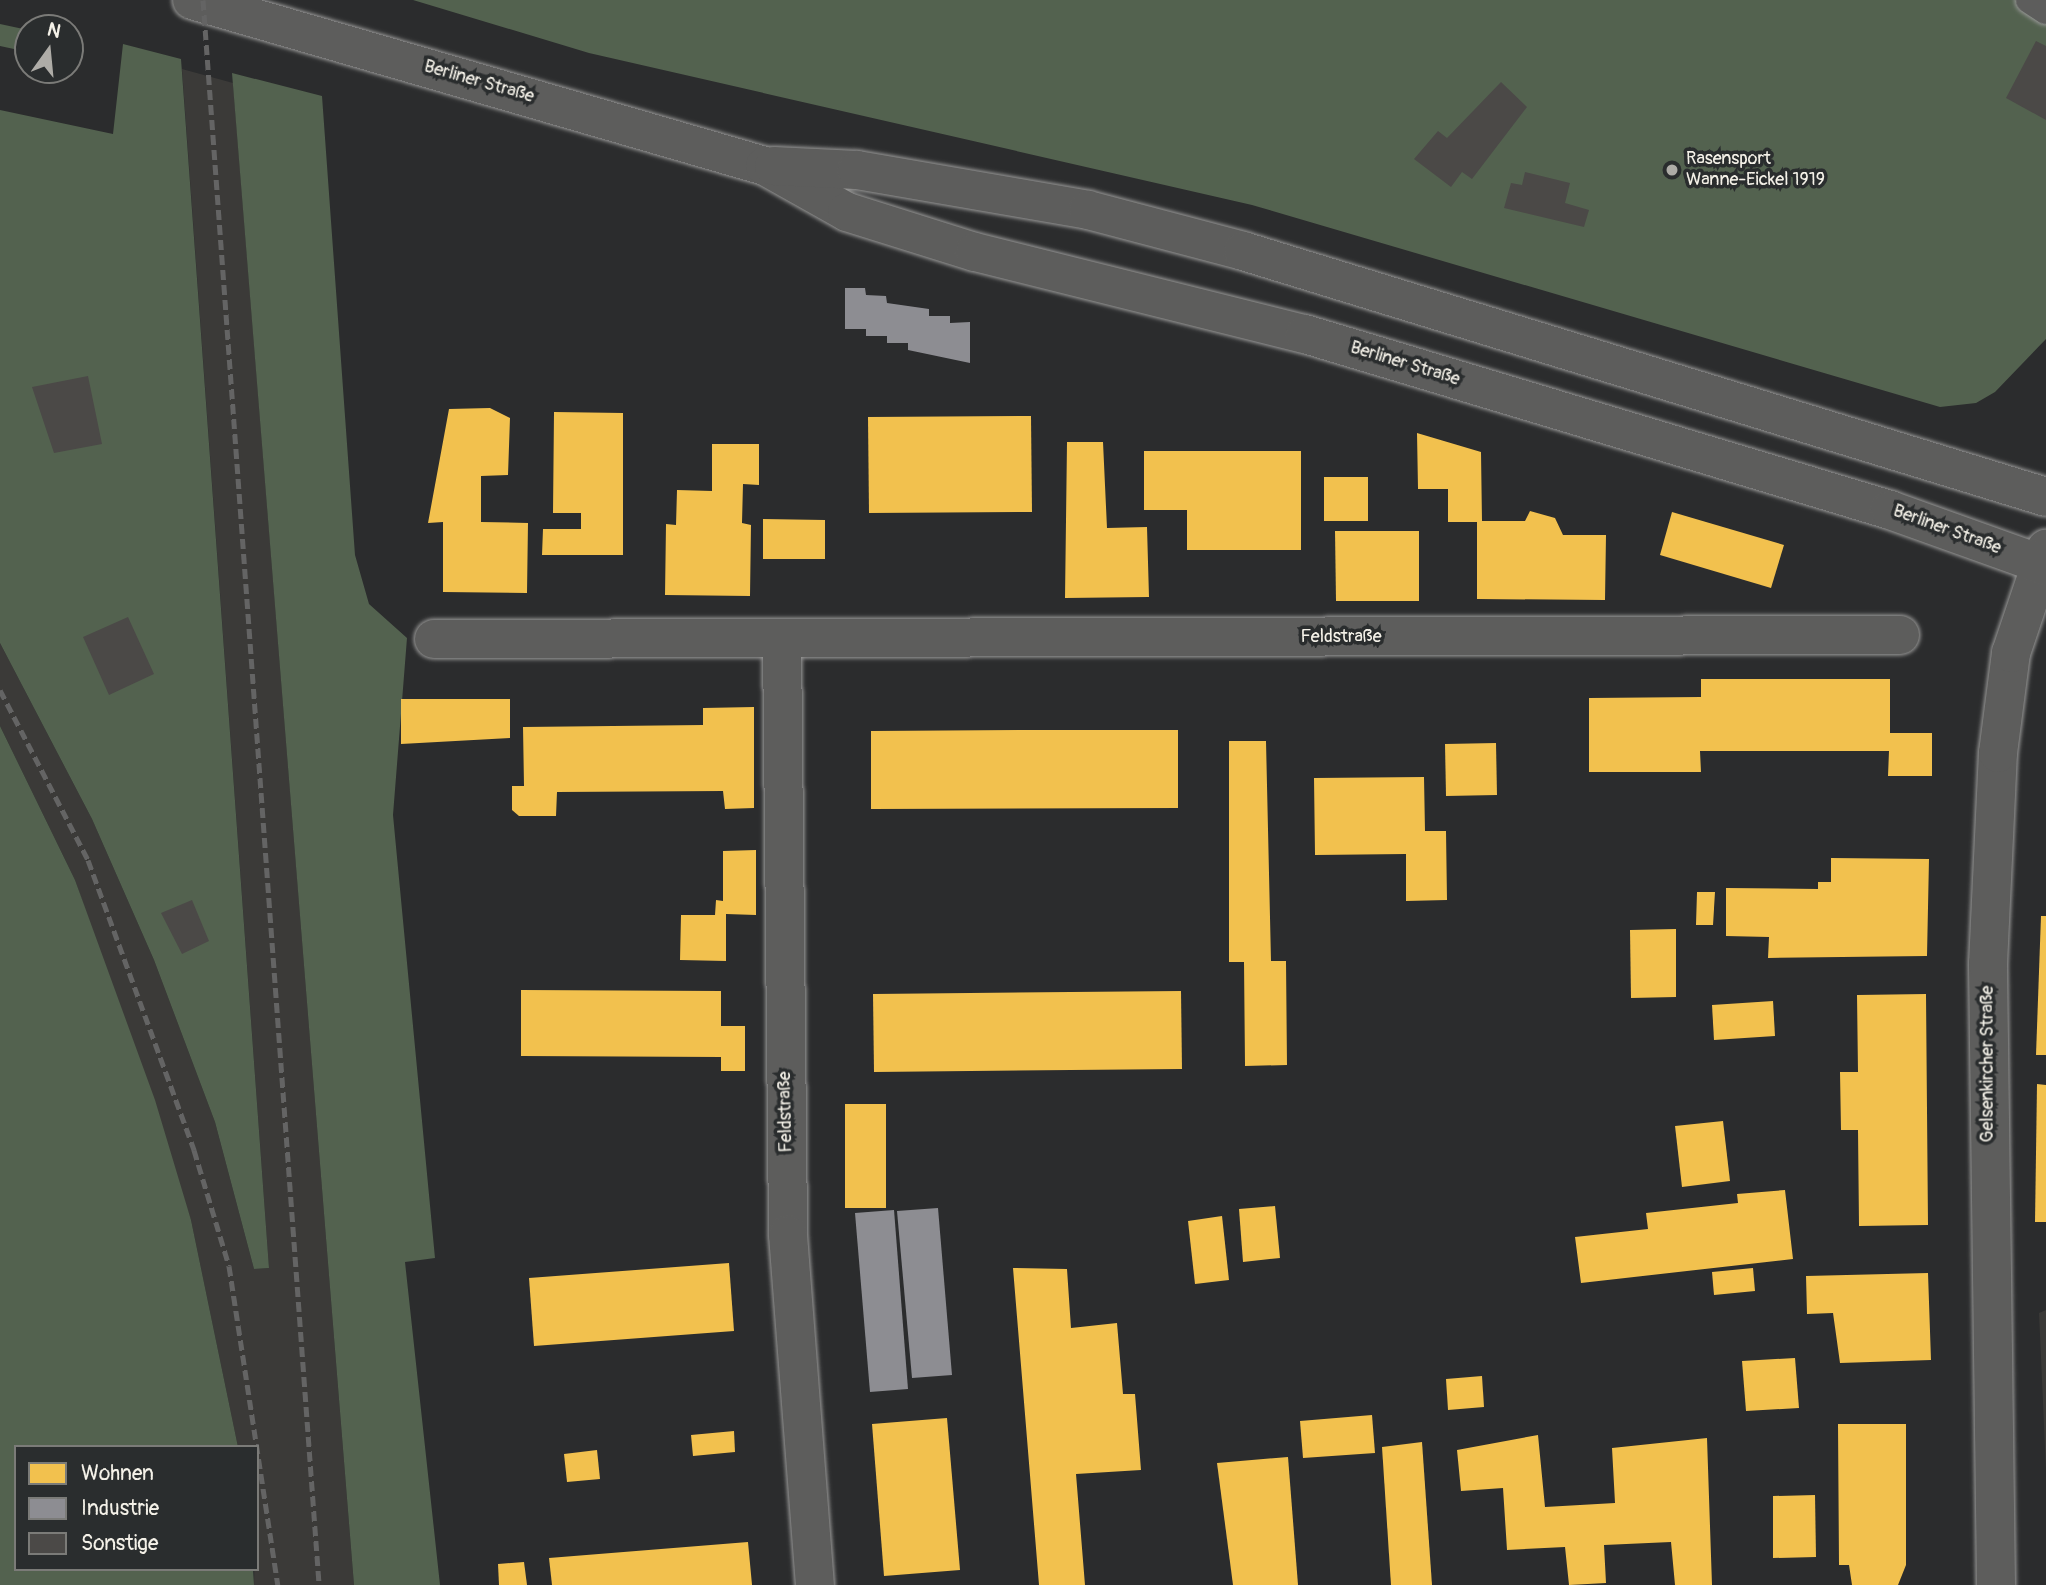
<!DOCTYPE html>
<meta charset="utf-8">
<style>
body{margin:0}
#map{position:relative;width:2046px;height:1585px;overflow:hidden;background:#2b2c2d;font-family:Pangolin,sans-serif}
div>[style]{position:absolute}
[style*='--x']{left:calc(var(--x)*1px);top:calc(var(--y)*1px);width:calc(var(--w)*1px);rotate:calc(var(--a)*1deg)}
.built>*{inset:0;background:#3b3a38}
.green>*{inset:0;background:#53624f}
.homes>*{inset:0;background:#f2c14e}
.industry>*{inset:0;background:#8d8d92}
.building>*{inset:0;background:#4b4947}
.roads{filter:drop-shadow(0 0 2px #979796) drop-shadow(0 0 2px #979796)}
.lane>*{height:26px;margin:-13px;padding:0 13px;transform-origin:13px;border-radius:13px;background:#5d5d5c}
.street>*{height:38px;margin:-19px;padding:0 19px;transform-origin:19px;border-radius:19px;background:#5d5d5c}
.secondary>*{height:38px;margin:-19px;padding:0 19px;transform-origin:19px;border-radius:19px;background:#5d5d5c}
.rail>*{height:5px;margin-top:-2.5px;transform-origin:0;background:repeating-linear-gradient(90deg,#646464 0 10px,transparent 0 15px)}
.dots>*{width:19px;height:19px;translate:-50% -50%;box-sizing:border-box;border:4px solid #2a2d2e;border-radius:50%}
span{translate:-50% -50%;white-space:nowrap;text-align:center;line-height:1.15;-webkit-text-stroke:7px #2a2d2e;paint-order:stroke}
.street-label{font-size:18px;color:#f4f1e8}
.poi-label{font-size:18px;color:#f4f1e8}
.left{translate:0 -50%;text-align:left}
.legend{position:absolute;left:14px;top:1445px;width:245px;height:126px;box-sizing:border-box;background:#2a2d2e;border:2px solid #7b7b78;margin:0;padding:9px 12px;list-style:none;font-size:21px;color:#f4f1e8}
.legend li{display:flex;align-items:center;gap:14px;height:35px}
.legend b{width:35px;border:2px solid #7b7b78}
.north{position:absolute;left:14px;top:14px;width:70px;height:70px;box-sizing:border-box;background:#2a2d2e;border:2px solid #7b7b78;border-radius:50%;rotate:15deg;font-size:19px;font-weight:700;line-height:28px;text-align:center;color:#f4f1e8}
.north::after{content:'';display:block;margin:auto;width:24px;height:32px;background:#aeaca7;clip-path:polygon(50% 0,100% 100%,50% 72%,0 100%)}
</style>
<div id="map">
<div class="built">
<i style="clip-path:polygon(182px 69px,233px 83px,354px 1585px,254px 1585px,257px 1447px,238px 1447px,191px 1220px,75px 880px,0 726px,0 643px,92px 819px,154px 960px,215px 1122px,254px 1269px,269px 1268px)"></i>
<i style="clip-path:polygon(2046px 1310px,2046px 1470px,2039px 1313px)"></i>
</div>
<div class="green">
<i style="clip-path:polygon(413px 0,2046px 0,2046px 339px,1995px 392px,1976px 403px,1940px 407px,1252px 205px,589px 53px)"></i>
<i style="clip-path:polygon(0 24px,28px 30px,28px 52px,0 46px)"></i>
<i style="clip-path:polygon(123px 44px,181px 59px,269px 1268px,254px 1269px,215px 1122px,154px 960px,92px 819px,0 643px,0 110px,113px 134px)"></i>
<i style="clip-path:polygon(232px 73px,322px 96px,355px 555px,369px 604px,407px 638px,393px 815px,435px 1258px,405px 1262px,440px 1585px,354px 1585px)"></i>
<i style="clip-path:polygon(0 726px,75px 880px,155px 1100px,191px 1220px,238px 1447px,16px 1447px,16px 1569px,253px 1569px,254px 1585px,0 1585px)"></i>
</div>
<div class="homes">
<i style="clip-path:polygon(490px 408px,510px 418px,508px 475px,481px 476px,481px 522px,528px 523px,527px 593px,443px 592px,443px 522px,428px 523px,449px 409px)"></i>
<i style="clip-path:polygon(554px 412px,623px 413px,623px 555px,542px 555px,543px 529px,581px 529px,581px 513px,553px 513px)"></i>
<i style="clip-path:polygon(1031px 416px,1032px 512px,869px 513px,868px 417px)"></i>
<i style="clip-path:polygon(1417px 433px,1481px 452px,1482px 521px,1525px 521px,1530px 511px,1555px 518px,1563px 535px,1606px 535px,1605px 600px,1477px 599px,1477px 522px,1448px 522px,1448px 489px,1418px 489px)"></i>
<i style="clip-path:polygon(1067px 442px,1103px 442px,1107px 528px,1147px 527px,1149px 597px,1065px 598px)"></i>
<i style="clip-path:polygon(712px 444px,759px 444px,759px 485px,743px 484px,742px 523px,751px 525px,750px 596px,665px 595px,666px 524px,676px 525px,677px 490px,712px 491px)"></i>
<i style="clip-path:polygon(1144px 451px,1301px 451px,1301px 550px,1187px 550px,1187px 510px,1144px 510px)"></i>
<i style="clip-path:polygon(1324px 477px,1368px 477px,1368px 521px,1324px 521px)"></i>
<i style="clip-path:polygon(1672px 512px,1784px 545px,1771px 588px,1660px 555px)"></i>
<i style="clip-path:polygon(763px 519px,825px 520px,825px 559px,763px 559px)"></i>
<i style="clip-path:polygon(1335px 531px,1419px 531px,1419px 601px,1336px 601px)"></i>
<i style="clip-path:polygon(1701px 679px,1890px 679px,1890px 733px,1932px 733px,1932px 776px,1888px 776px,1889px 751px,1700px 751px,1701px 772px,1589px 772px,1589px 698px,1701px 697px)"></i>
<i style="clip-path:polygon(401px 699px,510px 699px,510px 738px,401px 744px)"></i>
<i style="clip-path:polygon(754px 707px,754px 808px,725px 809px,723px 791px,557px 792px,556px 816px,519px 816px,512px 810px,512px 786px,524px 786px,523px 727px,703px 725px,703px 708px)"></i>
<i style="clip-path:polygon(1025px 730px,1178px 730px,1178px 808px,871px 809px,871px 731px)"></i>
<i style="clip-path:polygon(1229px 741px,1266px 741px,1271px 961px,1286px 961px,1287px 1065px,1245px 1066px,1244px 962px,1229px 962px)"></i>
<i style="clip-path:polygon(1496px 743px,1497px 795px,1446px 796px,1445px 744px)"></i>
<i style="clip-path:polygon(1424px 777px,1425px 831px,1446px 831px,1447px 900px,1406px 901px,1406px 854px,1315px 855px,1314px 778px)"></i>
<i style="clip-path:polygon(756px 850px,756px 915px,726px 914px,726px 961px,680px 960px,681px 915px,715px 915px,716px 900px,723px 901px,723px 851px)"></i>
<i style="clip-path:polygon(1831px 858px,1929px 859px,1927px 956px,1768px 958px,1769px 937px,1726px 936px,1726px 888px,1818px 889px,1818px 882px,1831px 882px)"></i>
<i style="clip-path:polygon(1697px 892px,1715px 892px,1713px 925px,1696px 925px)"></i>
<i style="clip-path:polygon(2041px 916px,2046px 916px,2046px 1055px,2036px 1055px)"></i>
<i style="clip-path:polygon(1676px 929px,1676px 997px,1631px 998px,1630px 930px)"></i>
<i style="clip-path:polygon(521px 990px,721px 991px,721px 1026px,745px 1026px,745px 1071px,721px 1071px,721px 1057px,521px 1056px)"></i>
<i style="clip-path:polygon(1181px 991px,1182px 1069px,874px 1072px,873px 994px)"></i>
<i style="clip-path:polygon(1926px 994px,1928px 1225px,1859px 1226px,1858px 1130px,1841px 1130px,1840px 1072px,1858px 1072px,1857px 995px)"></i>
<i style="clip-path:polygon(1773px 1001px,1775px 1036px,1714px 1040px,1712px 1005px)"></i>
<i style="clip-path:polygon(2037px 1084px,2046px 1085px,2046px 1222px,2035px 1222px)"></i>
<i style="clip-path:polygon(845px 1104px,886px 1104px,886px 1208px,845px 1208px)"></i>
<i style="clip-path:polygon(1723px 1121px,1730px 1181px,1682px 1187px,1675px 1126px)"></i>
<i style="clip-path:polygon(1785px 1190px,1793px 1259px,1581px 1283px,1575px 1237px,1648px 1229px,1646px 1213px,1738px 1203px,1737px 1194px)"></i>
<i style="clip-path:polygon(1275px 1206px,1280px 1258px,1243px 1262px,1239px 1209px)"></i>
<i style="clip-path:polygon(1222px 1216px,1229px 1280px,1195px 1284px,1188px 1221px)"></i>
<i style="clip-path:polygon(729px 1263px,734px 1331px,534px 1346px,529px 1278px)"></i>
<i style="clip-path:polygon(1013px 1268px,1067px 1269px,1071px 1328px,1117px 1323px,1123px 1394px,1135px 1394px,1141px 1470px,1076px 1474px,1085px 1585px,1039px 1585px)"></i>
<i style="clip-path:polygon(1753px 1268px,1755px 1291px,1714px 1295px,1712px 1272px)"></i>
<i style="clip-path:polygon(1928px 1273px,1931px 1360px,1840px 1363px,1833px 1313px,1807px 1314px,1806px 1276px)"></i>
<i style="clip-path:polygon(1795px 1358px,1799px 1408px,1746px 1411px,1742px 1361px)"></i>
<i style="clip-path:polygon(1482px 1376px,1484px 1407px,1448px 1410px,1446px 1379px)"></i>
<i style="clip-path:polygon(1372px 1415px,1375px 1453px,1303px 1458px,1300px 1421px)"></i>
<i style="clip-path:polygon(947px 1418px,960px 1570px,884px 1576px,872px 1424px)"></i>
<i style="clip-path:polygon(1838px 1424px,1906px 1424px,1906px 1565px,1898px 1585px,1852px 1585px,1849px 1565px,1839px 1565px)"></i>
<i style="clip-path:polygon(734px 1431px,735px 1452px,693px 1456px,691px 1435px)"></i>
<i style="clip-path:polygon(1538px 1435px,1545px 1507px,1615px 1503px,1612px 1448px,1707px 1438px,1712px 1585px,1675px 1585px,1671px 1542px,1604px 1545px,1606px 1583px,1569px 1585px,1565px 1547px,1507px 1550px,1503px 1488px,1461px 1491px,1457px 1450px)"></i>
<i style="clip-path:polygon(1422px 1442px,1432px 1585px,1391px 1585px,1382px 1447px)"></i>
<i style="clip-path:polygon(597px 1450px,600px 1479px,567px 1482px,564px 1454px)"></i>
<i style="clip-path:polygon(1288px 1457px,1298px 1585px,1233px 1585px,1217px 1463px)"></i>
<i style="clip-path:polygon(1815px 1495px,1816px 1557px,1773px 1558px,1773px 1496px)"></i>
<i style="clip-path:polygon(748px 1542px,752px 1585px,552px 1585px,549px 1558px)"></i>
<i style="clip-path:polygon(524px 1562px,527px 1585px,499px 1585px,498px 1564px)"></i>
</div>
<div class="industry">
<i style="clip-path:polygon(845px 288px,865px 288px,866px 295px,886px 296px,887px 303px,929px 309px,929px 316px,950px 316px,950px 323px,970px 322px,970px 363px,908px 350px,908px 343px,887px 343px,887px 336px,866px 336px,866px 329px,845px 329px)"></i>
<i style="clip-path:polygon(938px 1208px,952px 1375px,912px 1378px,897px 1211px)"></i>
<i style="clip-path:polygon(894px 1210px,908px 1389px,870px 1392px,855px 1213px)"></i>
</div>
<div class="building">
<i style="clip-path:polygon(2036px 41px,2046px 46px,2046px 120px,2006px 98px)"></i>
<i style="clip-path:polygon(1501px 82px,1527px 107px,1472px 179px,1462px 172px,1451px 187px,1414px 159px,1438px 131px,1447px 138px)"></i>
<i style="clip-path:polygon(1525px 172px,1570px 183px,1565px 203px,1589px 210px,1584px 227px,1504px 208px,1511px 183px,1522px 185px)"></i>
<i style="clip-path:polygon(88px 376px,102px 444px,54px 453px,32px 387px)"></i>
<i style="clip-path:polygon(128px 617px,154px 674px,109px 695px,83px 637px)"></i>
<i style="clip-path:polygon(192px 900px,209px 941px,182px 954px,161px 913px)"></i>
</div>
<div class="roads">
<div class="lane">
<i style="--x:2029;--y:0;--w:20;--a:33"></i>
</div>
<div class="street">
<i style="--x:782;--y:638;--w:597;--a:89.42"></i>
<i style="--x:788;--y:1235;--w:351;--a:85.6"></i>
<i style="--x:434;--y:639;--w:1466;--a:-0.16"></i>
<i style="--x:1996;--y:1585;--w:621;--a:-90.74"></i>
<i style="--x:1988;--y:964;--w:211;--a:-87.3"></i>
<i style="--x:1998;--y:753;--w:101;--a:-82.6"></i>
<i style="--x:2011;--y:653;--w:110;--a:-71.4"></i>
</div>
<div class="secondary">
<i style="--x:192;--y:0;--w:597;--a:16.16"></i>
<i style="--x:765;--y:166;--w:94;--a:29.3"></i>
<i style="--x:847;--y:212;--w:134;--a:17.4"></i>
<i style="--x:975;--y:252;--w:340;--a:14"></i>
<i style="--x:1305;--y:334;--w:611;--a:16.74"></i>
<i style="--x:1890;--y:510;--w:166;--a:19.7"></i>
<i style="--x:774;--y:166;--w:83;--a:2.8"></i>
<i style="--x:857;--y:170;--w:234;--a:9.8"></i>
<i style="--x:1088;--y:210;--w:160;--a:14.8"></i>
<i style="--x:1243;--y:251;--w:840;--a:17.03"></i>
</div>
</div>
<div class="rail">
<i style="--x:203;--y:0;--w:1589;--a:85.81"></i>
<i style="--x:0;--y:690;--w:191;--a:62.6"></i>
<i style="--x:88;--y:860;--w:309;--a:69.9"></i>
<i style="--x:194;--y:1150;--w:121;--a:73.2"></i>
<i style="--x:229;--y:1266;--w:323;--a:81.3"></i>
</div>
<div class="dots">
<i style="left:1672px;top:170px;background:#aeaca7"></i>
</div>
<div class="street-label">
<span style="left:479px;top:82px;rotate:16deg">Berliner Straße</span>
<span style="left:1405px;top:364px;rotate:17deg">Berliner Straße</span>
<span style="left:1947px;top:530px;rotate:20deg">Berliner Straße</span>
<span style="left:1341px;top:637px">Feldstraße</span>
<span style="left:1988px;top:1064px;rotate:-90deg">Gelsenkircher Straße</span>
<span style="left:786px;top:1112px;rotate:-91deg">Feldstraße</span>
</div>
<div class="poi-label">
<span class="left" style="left:1686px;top:170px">Rasensport<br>Wanne-Eickel 1919</span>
</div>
<ul class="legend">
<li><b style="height:19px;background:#f2c14e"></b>Wohnen</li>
<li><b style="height:19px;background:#8d8d92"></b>Industrie</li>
<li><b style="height:19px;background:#4b4947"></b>Sonstige</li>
</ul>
<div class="north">N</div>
</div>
